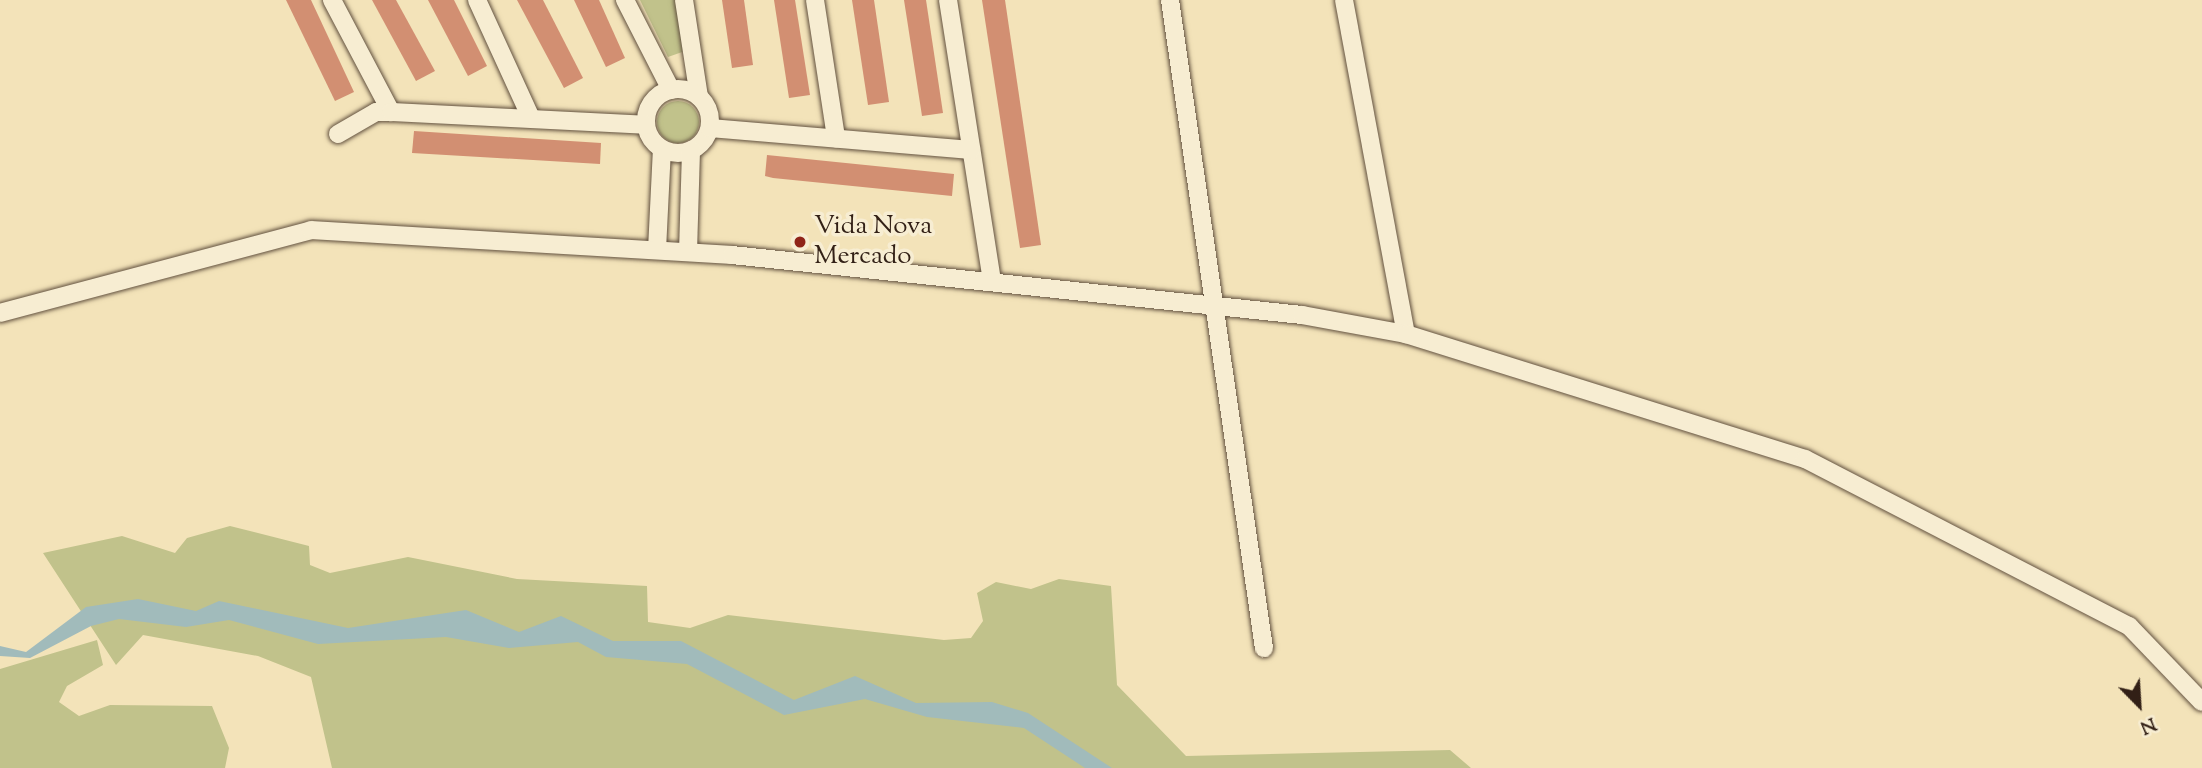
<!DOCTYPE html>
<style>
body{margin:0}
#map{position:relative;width:2202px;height:768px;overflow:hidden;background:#f3e3b9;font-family:"Sorts Mill Goudy",serif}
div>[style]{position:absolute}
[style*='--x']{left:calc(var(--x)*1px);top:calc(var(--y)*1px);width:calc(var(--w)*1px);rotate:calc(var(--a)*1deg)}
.green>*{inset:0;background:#c1c28b}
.round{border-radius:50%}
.water>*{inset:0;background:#a1bbbb}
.building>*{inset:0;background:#d28f72}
.roads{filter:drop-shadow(0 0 2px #62513f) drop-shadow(0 0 2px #62513f)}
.minor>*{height:18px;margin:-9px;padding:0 9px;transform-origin:9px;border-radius:9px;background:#f7edd2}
.minor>.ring{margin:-9px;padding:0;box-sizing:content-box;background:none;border:18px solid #f7edd2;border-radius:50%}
.dots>*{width:19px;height:19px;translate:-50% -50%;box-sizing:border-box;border:4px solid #f7edd2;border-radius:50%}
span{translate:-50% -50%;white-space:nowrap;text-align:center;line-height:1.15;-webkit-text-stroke:7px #f7edd2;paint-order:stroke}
.poi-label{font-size:26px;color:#322016}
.left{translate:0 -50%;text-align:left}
.north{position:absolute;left:2104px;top:670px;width:70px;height:70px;-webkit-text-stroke:5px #f7edd2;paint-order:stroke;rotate:156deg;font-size:19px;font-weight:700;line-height:28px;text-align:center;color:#322016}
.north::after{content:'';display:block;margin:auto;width:24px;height:32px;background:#322016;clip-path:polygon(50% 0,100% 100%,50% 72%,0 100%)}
</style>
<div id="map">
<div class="green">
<i style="clip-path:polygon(640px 0,675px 0,685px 51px,668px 57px)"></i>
<i class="round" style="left:657px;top:101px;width:42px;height:42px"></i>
<i style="clip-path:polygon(230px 526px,309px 546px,310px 565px,330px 573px,408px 557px,517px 579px,647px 586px,648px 622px,690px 628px,728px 615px,944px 640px,971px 638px,983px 621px,977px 593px,996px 582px,1031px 589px,1059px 579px,1111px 586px,1117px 685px,1186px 756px,1450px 750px,1471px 768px,332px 768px,311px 677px,258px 656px,143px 635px,116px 665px,43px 553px,122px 536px,175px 553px,187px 538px)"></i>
<i style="clip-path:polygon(97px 640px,103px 665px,67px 686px,59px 702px,79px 716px,110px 705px,212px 706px,229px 748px,225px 768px,0 768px,0 669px)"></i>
</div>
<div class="water">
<i style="clip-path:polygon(138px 599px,196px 611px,219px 601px,348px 628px,466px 610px,519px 632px,561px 616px,613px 641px,681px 641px,794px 700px,855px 676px,916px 703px,992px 702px,1028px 713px,1112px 768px,1085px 768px,1024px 728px,927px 717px,865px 699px,784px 715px,687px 664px,606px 657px,578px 642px,509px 648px,446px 637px,318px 644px,229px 620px,186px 627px,119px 619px,91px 626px,30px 658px,0 656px,0 646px,26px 652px,86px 607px)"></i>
</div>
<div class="building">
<i style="clip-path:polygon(286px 0,311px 0,354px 92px,335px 101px)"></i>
<i style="clip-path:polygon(372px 0,396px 0,435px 71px,416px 81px)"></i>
<i style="clip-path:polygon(428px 0,454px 0,487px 66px,468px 76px)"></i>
<i style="clip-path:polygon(517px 0,543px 0,583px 78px,564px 88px)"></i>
<i style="clip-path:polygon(574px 0,599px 0,625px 58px,606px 67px)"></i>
<i style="clip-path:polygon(722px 0,744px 0,753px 65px,732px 68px)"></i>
<i style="clip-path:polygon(774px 0,795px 0,810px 95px,789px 98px)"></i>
<i style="clip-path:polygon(852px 0,874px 0,889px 102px,868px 105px)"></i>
<i style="clip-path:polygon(904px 0,926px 0,943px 113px,922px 116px)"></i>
<i style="clip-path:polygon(982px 0,1005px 0,1041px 245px,1020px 248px)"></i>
<i style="clip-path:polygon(414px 131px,601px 143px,600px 164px,412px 153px)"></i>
<i style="clip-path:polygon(767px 155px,954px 174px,952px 196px,773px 178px,765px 176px)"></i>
</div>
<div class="roads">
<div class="minor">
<i style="--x:332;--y:0;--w:127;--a:62.2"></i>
<i style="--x:477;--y:0;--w:128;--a:65.4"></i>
<i style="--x:625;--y:0;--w:101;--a:62.9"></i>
<i style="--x:684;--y:0;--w:98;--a:81.2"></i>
<i style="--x:815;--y:0;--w:140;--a:81.3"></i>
<i style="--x:948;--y:0;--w:283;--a:81.1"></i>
<i style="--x:1170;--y:0;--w:655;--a:81.75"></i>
<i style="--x:1344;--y:0;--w:340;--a:79.5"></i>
<i class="ring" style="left:646px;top:89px;width:46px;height:46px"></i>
<i style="--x:710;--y:128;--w:262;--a:4.8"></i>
<i style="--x:338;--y:134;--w:44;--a:-30.1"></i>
<i style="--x:376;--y:112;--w:15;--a:0"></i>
<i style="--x:391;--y:112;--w:255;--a:2.9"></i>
<i style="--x:657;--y:250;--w:101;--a:-87.2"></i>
<i style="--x:688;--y:252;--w:102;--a:-88.3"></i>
<i style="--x:0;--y:313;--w:322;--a:-14.9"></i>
<i style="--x:311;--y:230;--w:422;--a:3.4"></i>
<i style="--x:732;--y:255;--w:573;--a:6.01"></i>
<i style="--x:1302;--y:315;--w:106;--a:10.4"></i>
<i style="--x:1406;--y:334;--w:418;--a:17.4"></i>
<i style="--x:1805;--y:459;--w:365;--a:27.3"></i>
<i style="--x:2129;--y:626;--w:105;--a:46.2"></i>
</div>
</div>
<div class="dots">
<i style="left:800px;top:242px;background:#8f2418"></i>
</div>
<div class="poi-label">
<span class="left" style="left:814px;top:242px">Vida Nova<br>Mercado</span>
</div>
<div class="north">N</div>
</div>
